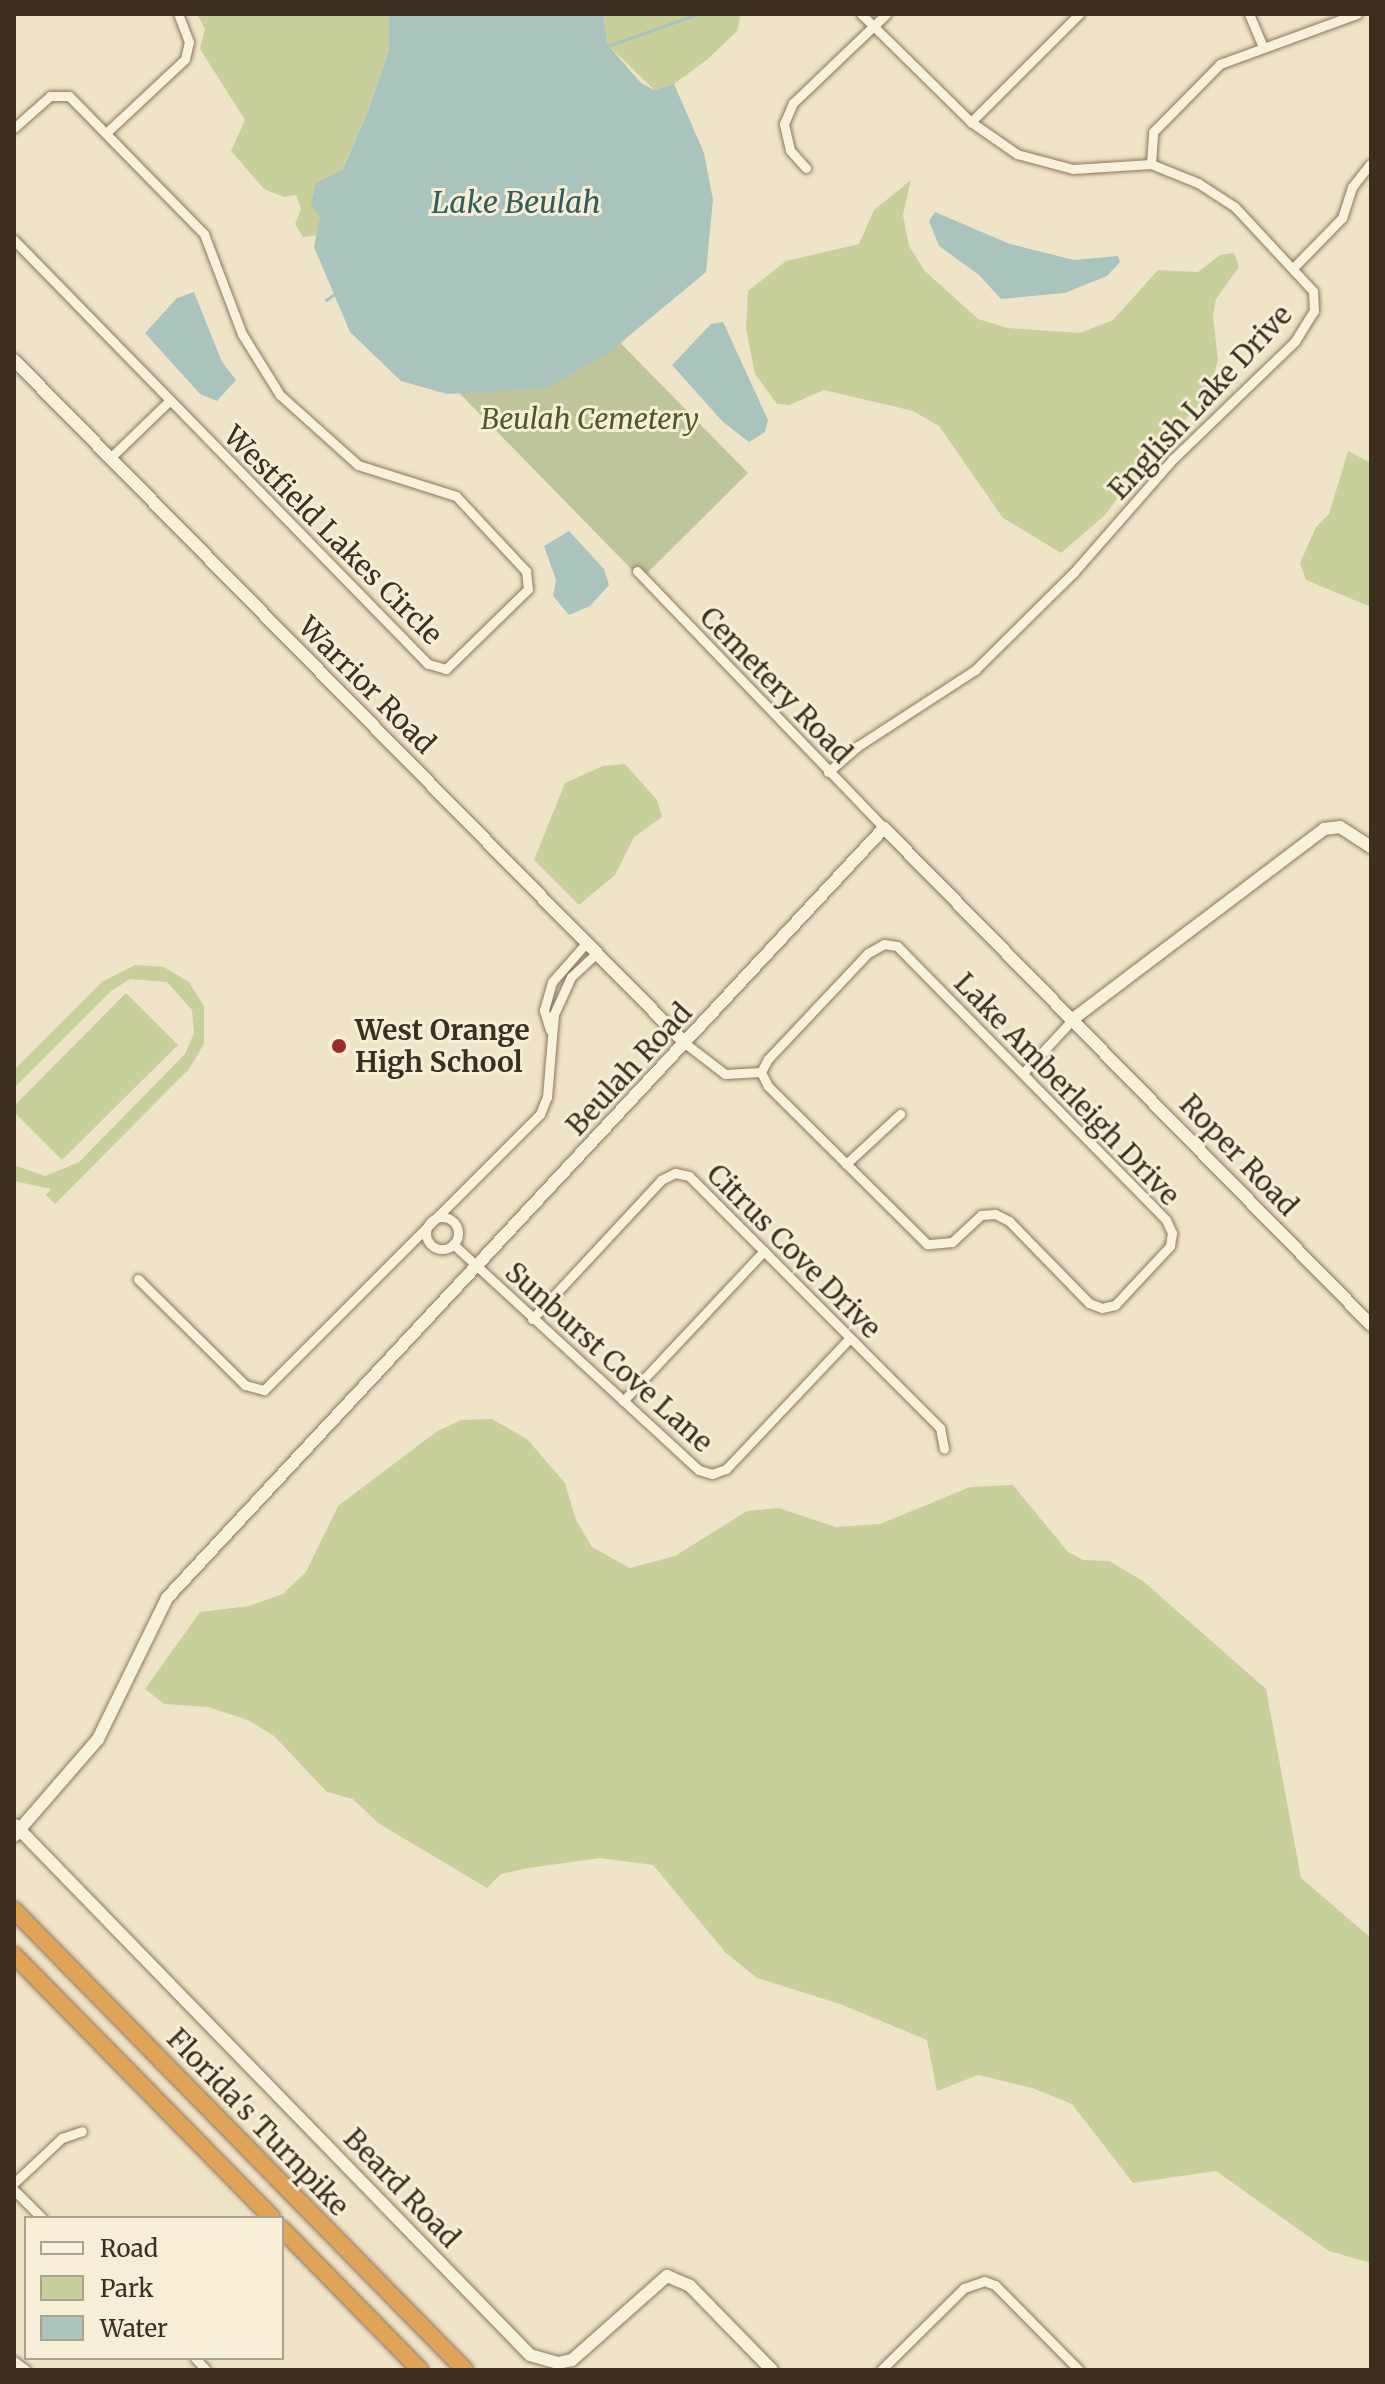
<!DOCTYPE html>
<style>
body{margin:0}
#map{position:relative;width:1385px;height:2384px;overflow:hidden;background:#f0e4c8;font-family:Merriweather,serif}
div>[style]{position:absolute}
[style*='--x']{left:calc(var(--x)*1px);top:calc(var(--y)*1px);width:calc(var(--w)*1px);rotate:calc(var(--a)*1deg)}
.green>*{inset:0;background:#c9cf9b}
.cemetery>*{inset:0;background:#bfc49a}
.water>*{inset:0;background:#a9c4bc}
.stream>*{height:3px;margin:-1.5px;padding:0 1.5px;transform-origin:1.5px;border-radius:1.5px;background:#a9c4bc}
.roads{filter:drop-shadow(0 0 2px #8d765c) drop-shadow(0 0 2px #8d765c)}
.street>*{height:9px;margin:-4.5px;padding:0 4.5px;transform-origin:4.5px;border-radius:4.5px;background:#faf1dc}
.street>.ring{margin:-4.5px;padding:0;box-sizing:content-box;background:none;border:9px solid #faf1dc;border-radius:50%}
.secondary>*{height:12px;margin:-6px;padding:0 6px;transform-origin:6px;border-radius:6px;background:#faf1dc}
.highway>*{height:16px;margin:-8px;padding:0 8px;transform-origin:8px;border-radius:8px;background:#e0a458}
.dots>*{width:22px;height:22px;translate:-50% -50%;box-sizing:border-box;border:4px solid #f7eed8;border-radius:50%}
span{translate:-50% -50%;white-space:nowrap;text-align:center;line-height:1.15;-webkit-text-stroke:6px #f7eed8;paint-order:stroke}
.street-label{font-size:28px;color:#3d2e20}
.park-label{font-size:28px;color:#4d5a26;font-style:italic}
.poi-label{font-size:28px;color:#3d2e20;font-weight:700}
.left{translate:0 -50%;text-align:left}
.water-label{font-size:30px;color:#2f5d5a;font-style:italic}
.frame{position:absolute;inset:0;border:16px solid #3d2e20;pointer-events:none}
.legend{position:absolute;left:24px;top:2216px;width:260px;height:144px;box-sizing:border-box;background:#f7eed8;border:2px solid #ada18e;margin:0;padding:10px 14px;list-style:none;font-size:24px;color:#3d2e20}
.legend li{display:flex;align-items:center;gap:16px;height:40px}
.legend b{width:40px;border:2px solid #ada18e}
</style>
<div id="map">
<div class="green">
<i style="clip-path:polygon(197px 14px,389px 14px,389px 50px,367px 114px,320px 217px,320px 235px,303px 237px,295px 224px,301px 209px,296px 195px,284px 197px,264px 189px,231px 151px,245px 120px,200px 49px,205px 29px)"></i>
<i style="clip-path:polygon(603px 14px,741px 14px,737px 31px,708px 59px,674px 84px,654px 90px,608px 45px)"></i>
<i style="clip-path:polygon(911px 180px,903px 215px,909px 246px,925px 271px,978px 319px,1008px 328px,1080px 333px,1113px 320px,1158px 270px,1198px 272px,1220px 255px,1234px 253px,1239px 267px,1216px 299px,1213px 316px,1218px 360px,1209px 395px,1146px 460px,1105px 515px,1061px 553px,1003px 518px,939px 426px,913px 411px,824px 390px,789px 405px,777px 404px,755px 374px,746px 329px,748px 291px,786px 261px,859px 244px,874px 210px)"></i>
<i style="clip-path:polygon(1348px 451px,1371px 463px,1371px 607px,1306px 580px,1300px 563px,1316px 527px,1329px 514px)"></i>
<i style="clip-path:polygon(625px 764px,657px 800px,662px 817px,634px 837px,615px 875px,579px 905px,534px 860px,565px 783px,603px 766px)"></i>
<i style="clip-path:polygon(135px 965px,164px 967px,189px 982px,204px 1006px,204px 1044px,189px 1069px,55px 1204px,46px 1195px,51px 1189px,14px 1181px,14px 1165px,45px 1176px,79px 1162px,185px 1054px,194px 1033px,192px 1010px,167px 982px,130px 979px,111px 991px,14px 1088px,14px 1070px,102px 982px)"></i>
<i style="clip-path:polygon(126px 993px,178px 1045px,62px 1160px,14px 1112px,14px 1106px)"></i>
<i style="clip-path:polygon(492px 1419px,527px 1439px,565px 1483px,576px 1520px,592px 1547px,630px 1568px,675px 1556px,747px 1511px,779px 1508px,836px 1527px,880px 1524px,970px 1487px,1013px 1485px,1068px 1552px,1083px 1560px,1109px 1561px,1143px 1581px,1266px 1689px,1301px 1878px,1371px 1938px,1371px 2263px,1329px 2251px,1216px 2171px,1133px 2183px,1072px 2104px,1032px 2088px,978px 2075px,937px 2091px,927px 2040px,840px 2004px,757px 1978px,726px 1953px,653px 1865px,600px 1858px,529px 1868px,501px 1874px,487px 1888px,378px 1823px,353px 1799px,327px 1792px,274px 1736px,248px 1720px,208px 1707px,164px 1704px,145px 1689px,200px 1612px,249px 1606px,283px 1594px,306px 1572px,338px 1506px,436px 1432px,461px 1420px)"></i>
</div>
<div class="cemetery">
<i style="clip-path:polygon(536px 257px,748px 473px,641px 579px,429px 362px)"></i>
</div>
<div class="water">
<i style="clip-path:polygon(389px 14px,603px 14px,608px 45px,641px 83px,654px 90px,674px 84px,704px 153px,713px 200px,706px 272px,606px 355px,544px 389px,447px 394px,401px 381px,350px 332px,314px 247px,320px 217px,311px 204px,316px 183px,342px 170px,367px 114px,389px 50px)"></i>
<i style="clip-path:polygon(935px 212px,1010px 244px,1074px 260px,1118px 256px,1120px 262px,1107px 276px,1065px 293px,1001px 299px,979px 275px,939px 246px,929px 221px)"></i>
<i style="clip-path:polygon(194px 292px,222px 362px,236px 380px,217px 401px,200px 394px,145px 333px,177px 298px)"></i>
<i style="clip-path:polygon(723px 322px,768px 420px,765px 432px,749px 442px,723px 422px,672px 365px,711px 324px)"></i>
<i style="clip-path:polygon(569px 531px,604px 569px,609px 585px,590px 606px,569px 615px,553px 596px,556px 580px,544px 546px)"></i>
</div>
<div class="stream">
<i style="--x:607;--y:46;--w:96;--a:-19.4"></i>
<i style="--x:326;--y:300;--w:12;--a:-35"></i>
</div>
<div class="roads">
<div class="street">
<i style="--x:1249;--y:14;--w:36;--a:67"></i>
<i style="--x:971;--y:122;--w:153;--a:-45"></i>
<i style="--x:14;--y:128;--w:48;--a:-41.6"></i>
<i style="--x:50;--y:96;--w:19;--a:0"></i>
<i style="--x:69;--y:96;--w:193;--a:45.6"></i>
<i style="--x:204;--y:234;--w:107;--a:69.2"></i>
<i style="--x:242;--y:334;--w:72;--a:58.1"></i>
<i style="--x:280;--y:395;--w:105;--a:41.9"></i>
<i style="--x:358;--y:465;--w:103;--a:17.6"></i>
<i style="--x:456;--y:496;--w:103;--a:47"></i>
<i style="--x:526;--y:571;--w:18;--a:84"></i>
<i style="--x:528;--y:589;--w:115;--a:135.7"></i>
<i style="--x:446;--y:669;--w:19;--a:-164"></i>
<i style="--x:428;--y:664;--w:593;--a:-134.32"></i>
<i style="--x:106;--y:133;--w:108;--a:-43.1"></i>
<i style="--x:185;--y:59;--w:17;--a:-77"></i>
<i style="--x:189;--y:42;--w:30;--a:-111"></i>
<i style="--x:1151;--y:164;--w:32;--a:-86"></i>
<i style="--x:1153;--y:132;--w:95;--a:-45.4"></i>
<i style="--x:1220;--y:64;--w:146;--a:-20.1"></i>
<i style="--x:806;--y:168;--w:24;--a:-132"></i>
<i style="--x:790;--y:150;--w:27;--a:-103"></i>
<i style="--x:784;--y:124;--w:23;--a:-67"></i>
<i style="--x:793;--y:103;--w:129;--a:-43.7"></i>
<i style="--x:1294;--y:267;--w:69;--a:-45.6"></i>
<i style="--x:1342;--y:218;--w:33;--a:-72"></i>
<i style="--x:1352;--y:187;--w:29;--a:-52"></i>
<i style="--x:110;--y:458;--w:81;--a:-44"></i>
<i style="--x:637;--y:571;--w:356;--a:46.1"></i>
<i style="--x:828;--y:772;--w:40;--a:-41"></i>
<i style="--x:858;--y:746;--w:140;--a:-33"></i>
<i style="--x:975;--y:670;--w:139;--a:-44.7"></i>
<i style="--x:1074;--y:572;--w:150;--a:-48.8"></i>
<i style="--x:1173;--y:459;--w:170;--a:-44"></i>
<i style="--x:1295;--y:341;--w:36;--a:-58"></i>
<i style="--x:1314;--y:311;--w:20;--a:-93"></i>
<i style="--x:1313;--y:291;--w:115;--a:-132.9"></i>
<i style="--x:1235;--y:207;--w:44;--a:-147"></i>
<i style="--x:1198;--y:183;--w:51;--a:-158"></i>
<i style="--x:1151;--y:164;--w:78;--a:176.3"></i>
<i style="--x:1073;--y:169;--w:58;--a:-165"></i>
<i style="--x:1017;--y:154;--w:56;--a:-145.2"></i>
<i style="--x:971;--y:122;--w:154;--a:-135.5"></i>
<i style="--x:884;--y:944;--w:13;--a:9"></i>
<i style="--x:897;--y:946;--w:384;--a:45.5"></i>
<i style="--x:1166;--y:1220;--w:14;--a:65"></i>
<i style="--x:1172;--y:1233;--w:13;--a:99"></i>
<i style="--x:1170;--y:1246;--w:81;--a:133"></i>
<i style="--x:1115;--y:1305;--w:13;--a:167"></i>
<i style="--x:1102;--y:1308;--w:14;--a:-159"></i>
<i style="--x:1089;--y:1303;--w:115;--a:-134.3"></i>
<i style="--x:1009;--y:1221;--w:16;--a:-153"></i>
<i style="--x:995;--y:1214;--w:14;--a:176"></i>
<i style="--x:981;--y:1215;--w:40;--a:137"></i>
<i style="--x:952;--y:1242;--w:25;--a:175"></i>
<i style="--x:927;--y:1244;--w:224;--a:-135.2"></i>
<i style="--x:768;--y:1086;--w:16;--a:-117"></i>
<i style="--x:761;--y:1072;--w:15;--a:-62"></i>
<i style="--x:768;--y:1059;--w:146;--a:-46.7"></i>
<i style="--x:868;--y:953;--w:18;--a:-29"></i>
<i style="--x:550;--y:1030;--w:21;--a:-107"></i>
<i style="--x:544;--y:1010;--w:29;--a:-74"></i>
<i style="--x:552;--y:982;--w:53;--a:-48.8"></i>
<i style="--x:686;--y:1044;--w:49;--a:37.6"></i>
<i style="--x:725;--y:1074;--w:36;--a:-3"></i>
<i style="--x:1023;--y:1073;--w:74;--a:-47.2"></i>
<i style="--x:846;--y:1164;--w:74;--a:-42.8"></i>
<i class="ring" style="left:426px;top:1217px;width:23px;height:23px"></i>
<i style="--x:453;--y:1244;--w:334;--a:42.6"></i>
<i style="--x:699;--y:1470;--w:14;--a:17"></i>
<i style="--x:712;--y:1474;--w:15;--a:-20"></i>
<i style="--x:726;--y:1469;--w:180;--a:-46.6"></i>
<i style="--x:138;--y:1279;--w:151;--a:44.7"></i>
<i style="--x:245;--y:1385;--w:20;--a:15"></i>
<i style="--x:264;--y:1390;--w:390;--a:-45"></i>
<i style="--x:540;--y:1114;--w:18;--a:-68"></i>
<i style="--x:547;--y:1097;--w:83;--a:-85.2"></i>
<i style="--x:554;--y:1014;--w:41;--a:-65.3"></i>
<i style="--x:571;--y:977;--w:35;--a:-43"></i>
<i style="--x:532;--y:1319;--w:190;--a:-47.1"></i>
<i style="--x:661;--y:1180;--w:16;--a:-27"></i>
<i style="--x:675;--y:1173;--w:14;--a:12"></i>
<i style="--x:689;--y:1176;--w:356;--a:45.1"></i>
<i style="--x:940;--y:1428;--w:21;--a:79"></i>
<i style="--x:623;--y:1401;--w:206;--a:-46.8"></i>
<i style="--x:14;--y:2183;--w:66;--a:-43.2"></i>
<i style="--x:62;--y:2138;--w:21;--a:-19"></i>
<i style="--x:14;--y:2190;--w:40;--a:45"></i>
<i style="--x:195;--y:2358;--w:16;--a:47"></i>
<i style="--x:14;--y:2361;--w:15;--a:37"></i>
<i style="--x:881;--y:2370;--w:117;--a:-44.7"></i>
<i style="--x:964;--y:2288;--w:21;--a:-19"></i>
<i style="--x:984;--y:2281;--w:12;--a:20"></i>
<i style="--x:995;--y:2285;--w:120;--a:45.3"></i>
</div>
<div class="secondary">
<i style="--x:14;--y:360;--w:959;--a:45.51"></i>
<i style="--x:1073;--y:1019;--w:315;--a:-37.1"></i>
<i style="--x:1324;--y:829;--w:16;--a:-7"></i>
<i style="--x:1340;--y:827;--w:37;--a:33"></i>
<i style="--x:15;--y:1825;--w:739;--a:45.82"></i>
<i style="--x:530;--y:2355;--w:29;--a:16"></i>
<i style="--x:558;--y:2363;--w:14;--a:-12"></i>
<i style="--x:572;--y:2360;--w:127;--a:-41.5"></i>
<i style="--x:667;--y:2276;--w:25;--a:23"></i>
<i style="--x:690;--y:2286;--w:117;--a:45.7"></i>
<i style="--x:14;--y:1836;--w:128;--a:-49.1"></i>
<i style="--x:98;--y:1739;--w:157;--a:-63.9"></i>
<i style="--x:167;--y:1598;--w:1052;--a:-47.04"></i>
<i style="--x:884;--y:828;--w:696;--a:45.58"></i>
</div>
<div class="highway">
<i style="--x:14;--y:1910;--w:644;--a:45.57"></i>
<i style="--x:14;--y:1955;--w:368;--a:45.5"></i>
<i style="--x:282;--y:2229;--w:197;--a:45.6"></i>
</div>
</div>
<div class="dots">
<i style="left:339px;top:1046px;background:#9e2a2b"></i>
</div>
<div class="street-label">
<span style="left:1200px;top:402px;rotate:-47deg">English Lake Drive</span>
<span style="left:333px;top:535px;rotate:45deg">Westfield Lakes Circle</span>
<span style="left:367px;top:685px;rotate:45deg">Warrior Road</span>
<span style="left:776px;top:685px;rotate:46deg">Cemetery Road</span>
<span style="left:629px;top:1069px;rotate:-47deg">Beulah Road</span>
<span style="left:1067px;top:1089px;rotate:46deg">Lake Amberleigh Drive</span>
<span style="left:1239px;top:1155px;rotate:46deg">Roper Road</span>
<span style="left:794px;top:1251px;rotate:45deg">Citrus Cove Drive</span>
<span style="left:609px;top:1357px;rotate:42deg">Sunburst Cove Lane</span>
<span style="left:258px;top:2122px;rotate:46deg">Florida's Turnpike</span>
<span style="left:402px;top:2188px;rotate:46deg">Beard Road</span>
</div>
<div class="park-label">
<span style="left:590px;top:419px">Beulah Cemetery</span>
</div>
<div class="poi-label">
<span class="left" style="left:355px;top:1046px">West Orange<br>High School</span>
</div>
<div class="water-label">
<span style="left:516px;top:202px">Lake Beulah</span>
</div>
<div class="frame"></div>
<ul class="legend">
<li><b style="height:10px;background:#faf1dc"></b>Road</li>
<li><b style="height:22px;background:#c9cf9b"></b>Park</li>
<li><b style="height:22px;background:#a9c4bc"></b>Water</li>
</ul>
</div>
